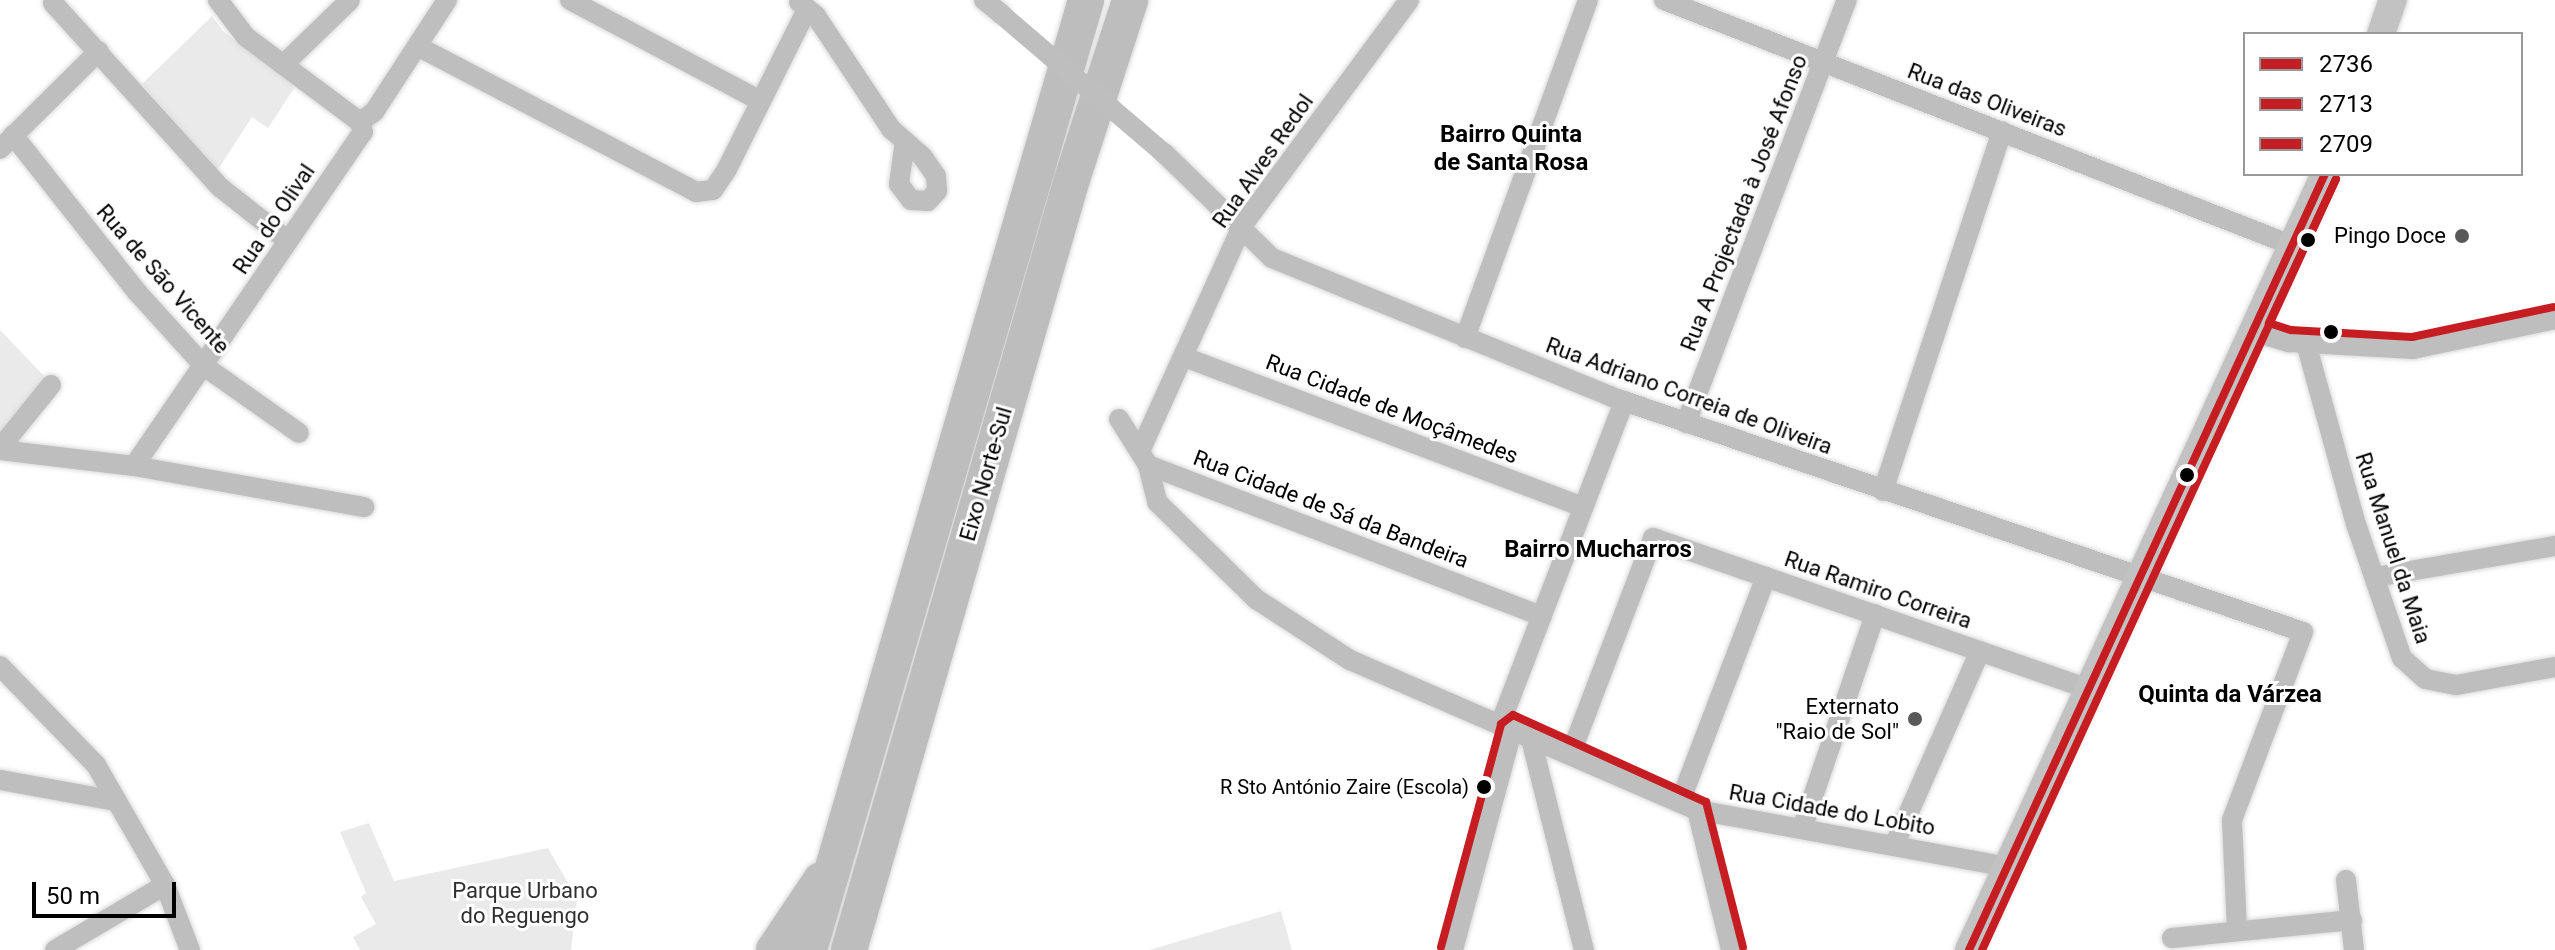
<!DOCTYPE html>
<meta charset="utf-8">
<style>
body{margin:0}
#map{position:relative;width:2555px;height:950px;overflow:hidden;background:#fff;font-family:Roboto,sans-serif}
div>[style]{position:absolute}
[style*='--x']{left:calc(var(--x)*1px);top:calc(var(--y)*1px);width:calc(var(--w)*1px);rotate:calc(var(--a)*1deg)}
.green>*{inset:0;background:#eaeaea}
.roads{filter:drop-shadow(0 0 2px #dbdbdb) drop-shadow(0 0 2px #dbdbdb)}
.street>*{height:20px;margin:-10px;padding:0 10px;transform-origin:10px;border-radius:10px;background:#bebebe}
.secondary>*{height:28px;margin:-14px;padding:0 14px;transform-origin:14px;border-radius:14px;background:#c2c2c2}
.highway>*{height:36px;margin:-18px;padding:0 18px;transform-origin:18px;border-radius:18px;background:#bdbdbd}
.street-bridge>*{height:20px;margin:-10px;padding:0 10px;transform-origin:10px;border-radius:10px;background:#bebebe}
.bus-1>*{height:8px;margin:-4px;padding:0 4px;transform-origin:4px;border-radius:4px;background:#c61d23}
.bus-2>*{height:8px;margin:-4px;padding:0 4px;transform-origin:4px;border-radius:4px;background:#c61d23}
.bus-3>*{height:8px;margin:-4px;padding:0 4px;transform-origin:4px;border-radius:4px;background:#c61d23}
.dots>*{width:22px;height:22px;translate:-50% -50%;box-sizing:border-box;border:4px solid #fff;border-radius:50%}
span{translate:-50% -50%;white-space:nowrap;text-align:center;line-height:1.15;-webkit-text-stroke:6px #fff;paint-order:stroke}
.bus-label{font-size:20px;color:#000}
.right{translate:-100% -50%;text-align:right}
.street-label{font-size:22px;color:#000}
.poi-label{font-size:22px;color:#000}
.park-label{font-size:22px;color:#303030}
.neighbourhood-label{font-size:24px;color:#000;font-weight:700}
.legend{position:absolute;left:2243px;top:32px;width:280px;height:144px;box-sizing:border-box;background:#fff;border:2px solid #999;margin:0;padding:10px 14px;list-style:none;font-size:24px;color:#000}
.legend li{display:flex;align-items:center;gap:16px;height:40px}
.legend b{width:40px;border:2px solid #999}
.scale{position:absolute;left:32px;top:882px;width:144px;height:36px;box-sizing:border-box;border:4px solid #000;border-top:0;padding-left:10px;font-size:24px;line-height:28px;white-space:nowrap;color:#000;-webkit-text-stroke:6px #fff;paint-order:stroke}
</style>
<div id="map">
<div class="green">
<i style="clip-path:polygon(212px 16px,223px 31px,295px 87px,268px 128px,252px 117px,217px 171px,142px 84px)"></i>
<i style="clip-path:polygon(0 330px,47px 379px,0 437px)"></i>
<i style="clip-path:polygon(369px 823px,394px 881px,548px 848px,577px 899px,571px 950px,360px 950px,353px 937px,376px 924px,361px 897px,366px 893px,340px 832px)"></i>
<i style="clip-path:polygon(1281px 911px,1292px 950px,1149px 950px)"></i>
</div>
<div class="roads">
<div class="street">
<i style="--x:218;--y:0;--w:46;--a:52.9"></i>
<i style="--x:246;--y:37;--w:142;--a:36.7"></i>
<i style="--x:570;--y:0;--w:216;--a:27.9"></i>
<i style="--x:984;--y:0;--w:22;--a:39"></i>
<i style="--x:1664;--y:0;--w:673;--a:21.34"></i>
<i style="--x:799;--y:2;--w:22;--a:39"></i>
<i style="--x:816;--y:16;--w:136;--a:56.4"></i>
<i style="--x:891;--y:129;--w:41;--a:41.1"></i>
<i style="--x:922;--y:156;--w:24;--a:55"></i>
<i style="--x:936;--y:176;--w:15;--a:86"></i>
<i style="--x:937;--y:191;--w:13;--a:132"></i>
<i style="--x:928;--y:201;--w:17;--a:-177"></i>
<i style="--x:911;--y:200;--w:20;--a:-127"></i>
<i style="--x:899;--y:184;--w:43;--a:-82.1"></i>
<i style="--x:53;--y:3;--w:250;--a:47.8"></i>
<i style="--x:221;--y:188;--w:85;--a:38.3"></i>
<i style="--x:417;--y:46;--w:315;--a:27.6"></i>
<i style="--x:696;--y:192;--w:17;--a:-7"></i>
<i style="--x:713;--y:190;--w:25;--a:-56"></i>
<i style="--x:727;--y:169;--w:179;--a:-63.4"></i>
<i style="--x:283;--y:65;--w:93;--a:-44.1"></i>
<i style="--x:13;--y:135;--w:201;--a:51.7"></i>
<i style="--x:138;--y:293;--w:98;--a:47.9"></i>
<i style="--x:204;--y:366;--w:116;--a:35.2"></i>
<i style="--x:0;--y:149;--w:139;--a:-44.7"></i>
<i style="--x:1165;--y:154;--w:149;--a:44.2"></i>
<i style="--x:1272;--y:258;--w:367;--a:22.2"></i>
<i style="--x:1612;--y:397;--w:730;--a:18.78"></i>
<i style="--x:2303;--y:632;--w:201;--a:110.7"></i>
<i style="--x:2232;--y:820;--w:109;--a:87.4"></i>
<i style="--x:2252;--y:331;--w:39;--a:17"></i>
<i style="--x:2289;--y:342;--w:124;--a:3.2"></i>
<i style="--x:2413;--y:349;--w:145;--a:-11.9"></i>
<i style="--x:1465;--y:338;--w:360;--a:-70"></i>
<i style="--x:2306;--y:343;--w:188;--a:74.6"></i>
<i style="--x:2356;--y:524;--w:142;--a:71.1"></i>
<i style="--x:2402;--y:658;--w:31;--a:42"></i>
<i style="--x:2425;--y:679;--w:32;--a:11"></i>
<i style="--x:2456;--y:685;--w:101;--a:-10.3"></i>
<i style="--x:1184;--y:357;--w:426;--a:20.6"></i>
<i style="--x:1119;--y:419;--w:54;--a:57.8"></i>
<i style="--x:1148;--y:465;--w:38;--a:76"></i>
<i style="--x:1157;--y:502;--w:139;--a:44.4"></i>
<i style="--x:1256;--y:599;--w:112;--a:33"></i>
<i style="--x:1350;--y:660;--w:378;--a:23.4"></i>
<i style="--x:1697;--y:810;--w:315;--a:10.4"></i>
<i style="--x:1686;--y:423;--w:453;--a:-69.2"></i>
<i style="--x:0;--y:448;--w:81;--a:-51"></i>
<i style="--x:0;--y:450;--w:135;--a:6.8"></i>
<i style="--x:134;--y:466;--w:234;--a:10.1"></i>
<i style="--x:1140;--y:451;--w:247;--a:-65.6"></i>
<i style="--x:1242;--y:226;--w:281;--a:-53.5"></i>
<i style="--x:1148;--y:465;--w:422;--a:21"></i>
<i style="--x:134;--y:466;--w:405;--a:-55.6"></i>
<i style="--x:363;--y:132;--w:10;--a:-107"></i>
<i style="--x:360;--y:122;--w:17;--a:-36"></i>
<i style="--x:374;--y:112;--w:134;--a:-56.9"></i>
<i style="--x:1883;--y:491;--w:379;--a:-71.7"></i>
<i style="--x:2375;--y:577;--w:183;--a:-9.8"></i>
<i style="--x:0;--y:666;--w:138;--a:45.9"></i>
<i style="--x:96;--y:765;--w:138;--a:60.1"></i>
<i style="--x:165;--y:885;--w:70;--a:69"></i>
<i style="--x:1501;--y:722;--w:344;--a:-69"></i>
<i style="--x:1530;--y:735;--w:222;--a:75.9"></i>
<i style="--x:1571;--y:753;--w:230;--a:-69.1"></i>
<i style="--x:1653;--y:538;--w:459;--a:19.1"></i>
<i style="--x:0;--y:780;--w:117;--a:10.3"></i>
<i style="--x:1680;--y:802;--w:241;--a:-69.1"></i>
<i style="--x:1697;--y:810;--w:144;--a:76.3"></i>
<i style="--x:1802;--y:829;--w:227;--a:-71.2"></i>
<i style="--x:1894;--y:846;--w:213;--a:-66.2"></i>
<i style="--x:2346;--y:880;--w:70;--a:83.5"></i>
<i style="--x:2172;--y:938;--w:181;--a:-5.7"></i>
<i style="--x:55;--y:950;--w:128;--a:-30.6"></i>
<i style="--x:1453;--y:950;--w:231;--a:-74.9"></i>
</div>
<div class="secondary">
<i style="--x:2381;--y:34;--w:36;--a:-71"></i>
<i style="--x:1969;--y:950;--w:854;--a:-65.36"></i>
</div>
<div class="highway">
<i style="--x:774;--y:950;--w:84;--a:-56.1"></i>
<i style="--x:809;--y:950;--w:990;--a:-73.74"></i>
<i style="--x:849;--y:950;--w:803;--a:-73.87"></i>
<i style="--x:1072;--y:179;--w:188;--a:-72"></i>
</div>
</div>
<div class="street-bridge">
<i style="--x:1001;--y:14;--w:216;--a:40.5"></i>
</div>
<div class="bus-1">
<i style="--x:1969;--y:950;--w:854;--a:-65.36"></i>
</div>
<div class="bus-2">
<i style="--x:1982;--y:950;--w:848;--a:-65.34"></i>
</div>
<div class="bus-3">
<i style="--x:2336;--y:179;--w:159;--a:115"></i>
<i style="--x:2269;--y:323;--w:23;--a:18"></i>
<i style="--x:2291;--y:330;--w:121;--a:3.3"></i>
<i style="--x:2412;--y:337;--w:144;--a:-12"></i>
<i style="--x:1441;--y:947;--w:231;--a:-74.9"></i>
<i style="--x:1501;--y:724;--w:15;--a:-37"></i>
<i style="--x:1513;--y:715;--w:212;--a:24.3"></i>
<i style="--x:1706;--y:802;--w:150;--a:75.7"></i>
</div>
<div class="dots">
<i style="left:2462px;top:236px;background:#595959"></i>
<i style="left:2308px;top:240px;background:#000"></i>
<i style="left:2331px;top:332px;background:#000"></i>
<i style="left:2187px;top:475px;background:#000"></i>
<i style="left:1915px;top:719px;background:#595959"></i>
<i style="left:1484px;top:787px;background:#000"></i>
</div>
<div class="bus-label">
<span class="right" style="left:1469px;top:787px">R Sto António Zaire (Escola)</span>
</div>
<div class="street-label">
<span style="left:1987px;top:100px;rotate:21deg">Rua das Oliveiras</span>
<span style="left:1263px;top:161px;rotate:-55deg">Rua Alves Redol</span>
<span style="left:1744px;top:203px;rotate:-69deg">Rua A Projectada à José Afonso</span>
<span style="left:274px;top:219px;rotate:-56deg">Rua do Olival</span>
<span style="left:163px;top:279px;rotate:49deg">Rua de São Vicente</span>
<span style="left:1689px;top:396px;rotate:20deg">Rua Adriano Correia de Oliveira</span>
<span style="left:1392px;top:409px;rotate:21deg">Rua Cidade de Moçâmedes</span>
<span style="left:986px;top:474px;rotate:-74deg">Eixo Norte-Sul</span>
<span style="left:1331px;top:509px;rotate:21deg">Rua Cidade de Sá da Bandeira</span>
<span style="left:2393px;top:548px;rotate:72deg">Rua Manuel da Maia</span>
<span style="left:1878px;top:590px;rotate:19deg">Rua Ramiro Correira</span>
<span style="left:1832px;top:810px;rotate:10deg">Rua Cidade do Lobito</span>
</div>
<div class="poi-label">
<span class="right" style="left:2446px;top:236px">Pingo Doce</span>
<span class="right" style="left:1899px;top:719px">Externato<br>"Raio de Sol"</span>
</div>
<div class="park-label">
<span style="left:525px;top:903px">Parque Urbano<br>do Reguengo</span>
</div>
<div class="neighbourhood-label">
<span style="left:1511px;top:149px">Bairro Quinta<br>de Santa Rosa</span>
<span style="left:1598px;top:550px">Bairro Mucharros</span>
<span style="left:2230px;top:695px">Quinta da Várzea</span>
</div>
<ul class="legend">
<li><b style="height:10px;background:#c61d23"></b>2736</li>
<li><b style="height:10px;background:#c61d23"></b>2713</li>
<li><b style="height:10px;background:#c61d23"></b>2709</li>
</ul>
<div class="scale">50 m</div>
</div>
